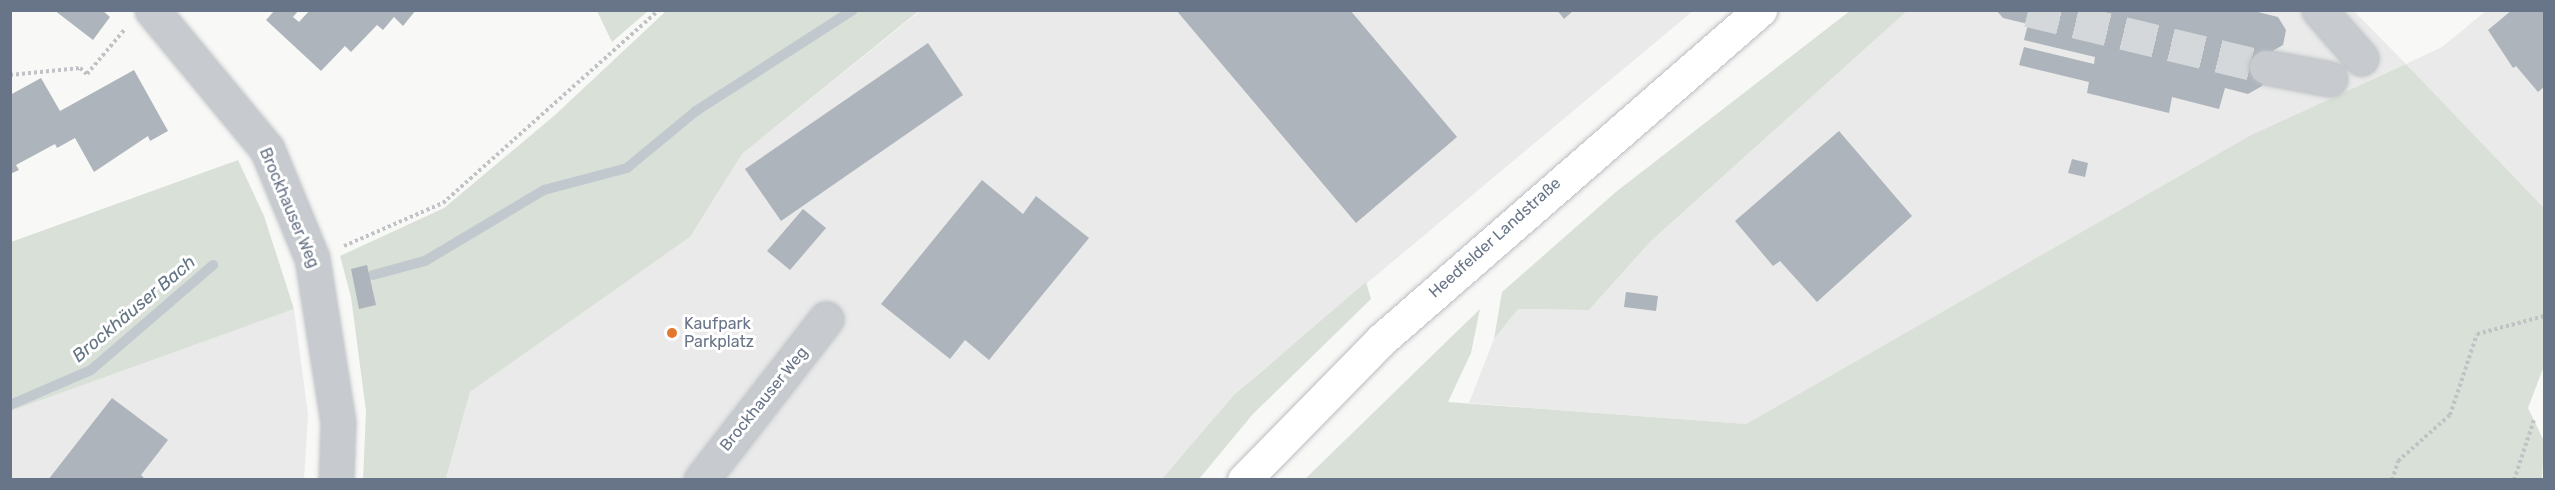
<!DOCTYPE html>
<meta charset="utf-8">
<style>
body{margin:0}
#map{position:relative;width:2555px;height:490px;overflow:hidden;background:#f8f9f6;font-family:Rubik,sans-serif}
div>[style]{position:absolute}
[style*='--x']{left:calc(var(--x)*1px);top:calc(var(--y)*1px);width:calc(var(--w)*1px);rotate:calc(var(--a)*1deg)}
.built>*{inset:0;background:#e9eae9}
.green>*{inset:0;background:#d9e0d7}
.stream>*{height:10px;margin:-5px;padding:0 5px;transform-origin:5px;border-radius:5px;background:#c1c9cf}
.building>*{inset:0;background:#adb4bb}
.minor-tunnel>*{height:33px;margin-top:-16.5px;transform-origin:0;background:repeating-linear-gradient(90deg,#d4d8da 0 33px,transparent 0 49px)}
.path>*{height:4px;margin-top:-2px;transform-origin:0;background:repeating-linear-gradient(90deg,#c1c2c5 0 3px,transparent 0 6px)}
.roads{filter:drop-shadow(0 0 2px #babdc2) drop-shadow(0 0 2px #babdc2)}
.minor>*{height:33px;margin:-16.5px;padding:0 16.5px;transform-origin:16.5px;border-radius:16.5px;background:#c7cace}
.major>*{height:33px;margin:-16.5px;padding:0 16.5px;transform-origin:16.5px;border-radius:16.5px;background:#fff}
.dots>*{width:16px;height:16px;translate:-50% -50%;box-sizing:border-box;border:3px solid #fff;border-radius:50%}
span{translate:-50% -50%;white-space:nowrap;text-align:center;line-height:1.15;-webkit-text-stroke:6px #fff;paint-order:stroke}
.street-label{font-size:16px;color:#687487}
.poi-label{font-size:16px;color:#687487}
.left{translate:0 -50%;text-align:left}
.water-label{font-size:18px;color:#637483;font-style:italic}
.frame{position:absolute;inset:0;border:12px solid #687487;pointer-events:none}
</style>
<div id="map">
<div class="built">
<i style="clip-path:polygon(920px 11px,1693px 11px,1252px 379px,1162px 479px,446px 480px,470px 392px,690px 237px,742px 154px)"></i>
<i style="clip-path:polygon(1907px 11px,2354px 11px,2406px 64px,2442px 47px,2486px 11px,2544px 11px,2544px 208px,2406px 64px,2251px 135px,1746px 424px,1469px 403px,1494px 339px,1518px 309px,1589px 310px,1651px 241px)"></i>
<i style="clip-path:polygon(294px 309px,308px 415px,304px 479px,11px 480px,11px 411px)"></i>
</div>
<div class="green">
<i style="clip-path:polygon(920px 10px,742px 154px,690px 237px,470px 392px,446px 479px,363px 479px,366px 411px,351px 297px,340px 256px,444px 208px,555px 115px,666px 11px)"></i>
<i style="clip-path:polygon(1851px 10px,1907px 11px,1651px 241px,1589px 310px,1518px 309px,1494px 339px,1502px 292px,1617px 191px)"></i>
<i style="clip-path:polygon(597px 11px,648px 11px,612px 42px)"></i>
<i style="clip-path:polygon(2406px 64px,2544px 208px,2544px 366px,2528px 408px,2544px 441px,2542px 479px,1305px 479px,1480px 309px,1471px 353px,1448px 402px,1746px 424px,2251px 135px)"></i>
<i style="clip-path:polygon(238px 160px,264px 216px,294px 309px,11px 411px,11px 242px)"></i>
<i style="clip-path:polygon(1366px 282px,1371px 299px,1253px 414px,1199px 479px,1162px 479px,1234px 395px)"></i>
</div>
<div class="stream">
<i style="--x:373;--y:275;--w:54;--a:-15.1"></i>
<i style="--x:425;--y:261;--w:139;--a:-30.8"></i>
<i style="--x:544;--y:190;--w:86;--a:-14.8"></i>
<i style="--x:627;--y:168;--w:89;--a:-39.6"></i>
<i style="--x:696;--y:111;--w:187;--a:-32.8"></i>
<i style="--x:10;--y:405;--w:88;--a:-23.4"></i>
<i style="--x:91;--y:370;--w:161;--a:-40.7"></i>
</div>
<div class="building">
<i style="clip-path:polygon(54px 10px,102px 10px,110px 17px,93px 40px)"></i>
<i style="clip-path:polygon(275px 10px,299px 10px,293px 17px,299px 22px,310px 10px,416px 10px,403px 26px,394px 17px,383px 30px,377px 25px,351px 52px,345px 46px,321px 71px,266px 20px)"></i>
<i style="clip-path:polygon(1176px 10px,1350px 10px,1457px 137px,1356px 223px)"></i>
<i style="clip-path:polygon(1557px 10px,1574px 10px,1564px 19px)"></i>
<i style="clip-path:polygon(1996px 10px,2250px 10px,2278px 17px,2286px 30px,2283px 45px,2269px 53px,2262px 86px,2248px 94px,2225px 88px,2219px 109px,2172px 97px,2169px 113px,2087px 93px,2089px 82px,2019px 65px,2024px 47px,2094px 64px,2095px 57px,2024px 40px,2028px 24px,2003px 18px)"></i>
<i style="clip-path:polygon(2512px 10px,2544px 10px,2544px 87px,2538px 92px,2516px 66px,2513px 68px,2488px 30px)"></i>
<i style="clip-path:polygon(928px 43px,963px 95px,781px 221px,745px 169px)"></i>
<i style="clip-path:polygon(134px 70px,168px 131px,150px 141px,148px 136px,94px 172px,75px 138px,57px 148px,55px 144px,16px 165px,19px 170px,10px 174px,10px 95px,41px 78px,60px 111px)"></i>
<i style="clip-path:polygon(1839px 131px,1912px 216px,1817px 302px,1780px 261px,1773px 266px,1735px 221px)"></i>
<i style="clip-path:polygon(2072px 159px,2088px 163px,2085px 177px,2068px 173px)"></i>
<i style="clip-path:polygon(982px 180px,1023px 214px,1036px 196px,1089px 238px,989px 360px,965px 340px,950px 359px,881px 304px)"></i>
<i style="clip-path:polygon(803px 209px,826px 228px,790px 270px,767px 251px)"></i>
<i style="clip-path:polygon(367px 265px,376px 305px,359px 309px,351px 269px)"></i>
<i style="clip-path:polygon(1626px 292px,1658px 296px,1656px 311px,1624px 307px)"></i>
<i style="clip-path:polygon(112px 398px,168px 440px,141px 475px,146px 480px,48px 480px)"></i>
</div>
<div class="minor-tunnel">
<i style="--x:2028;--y:10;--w:245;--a:13.5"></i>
</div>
<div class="path">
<i style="--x:10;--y:75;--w:70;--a:-5.7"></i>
<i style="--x:80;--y:68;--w:9;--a:41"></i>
<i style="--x:87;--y:74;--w:59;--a:-49.8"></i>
<i style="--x:344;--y:246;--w:108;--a:-23.5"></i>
<i style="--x:443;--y:203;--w:290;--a:-41.8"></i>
<i style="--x:2392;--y:480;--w:20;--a:-72"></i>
<i style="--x:2398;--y:461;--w:69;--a:-41.5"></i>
<i style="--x:2450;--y:415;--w:85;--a:-71.6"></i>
<i style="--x:2477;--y:334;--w:69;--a:-15"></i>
<i style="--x:2514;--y:480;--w:63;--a:-71.6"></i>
</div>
<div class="roads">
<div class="minor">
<i style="--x:152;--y:10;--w:180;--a:50.4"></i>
<i style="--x:267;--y:149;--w:118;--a:67.6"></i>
<i style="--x:312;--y:258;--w:167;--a:81"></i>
<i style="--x:338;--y:423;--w:57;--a:92"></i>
<i style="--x:2319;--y:10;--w:64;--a:48.8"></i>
<i style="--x:2266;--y:67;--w:65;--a:10.6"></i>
<i style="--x:701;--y:480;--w:204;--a:-52.2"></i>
</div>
<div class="major">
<i style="--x:1244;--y:480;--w:196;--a:-45.6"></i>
<i style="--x:1381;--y:340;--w:503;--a:-41.05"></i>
</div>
</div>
<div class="dots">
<i style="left:672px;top:333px;background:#e3772c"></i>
</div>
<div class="street-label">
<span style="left:289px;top:208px;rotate:67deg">Brockhauser Weg</span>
<span style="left:1495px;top:238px;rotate:-42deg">Heedfelder Landstraße</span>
<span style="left:764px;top:399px;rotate:-51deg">Brockhauser Weg</span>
</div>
<div class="poi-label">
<span class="left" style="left:684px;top:333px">Kaufpark<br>Parkplatz</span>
</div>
<div class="water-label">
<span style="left:134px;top:309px;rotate:-40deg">Brockhäuser Bach</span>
</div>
<div class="frame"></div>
</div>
